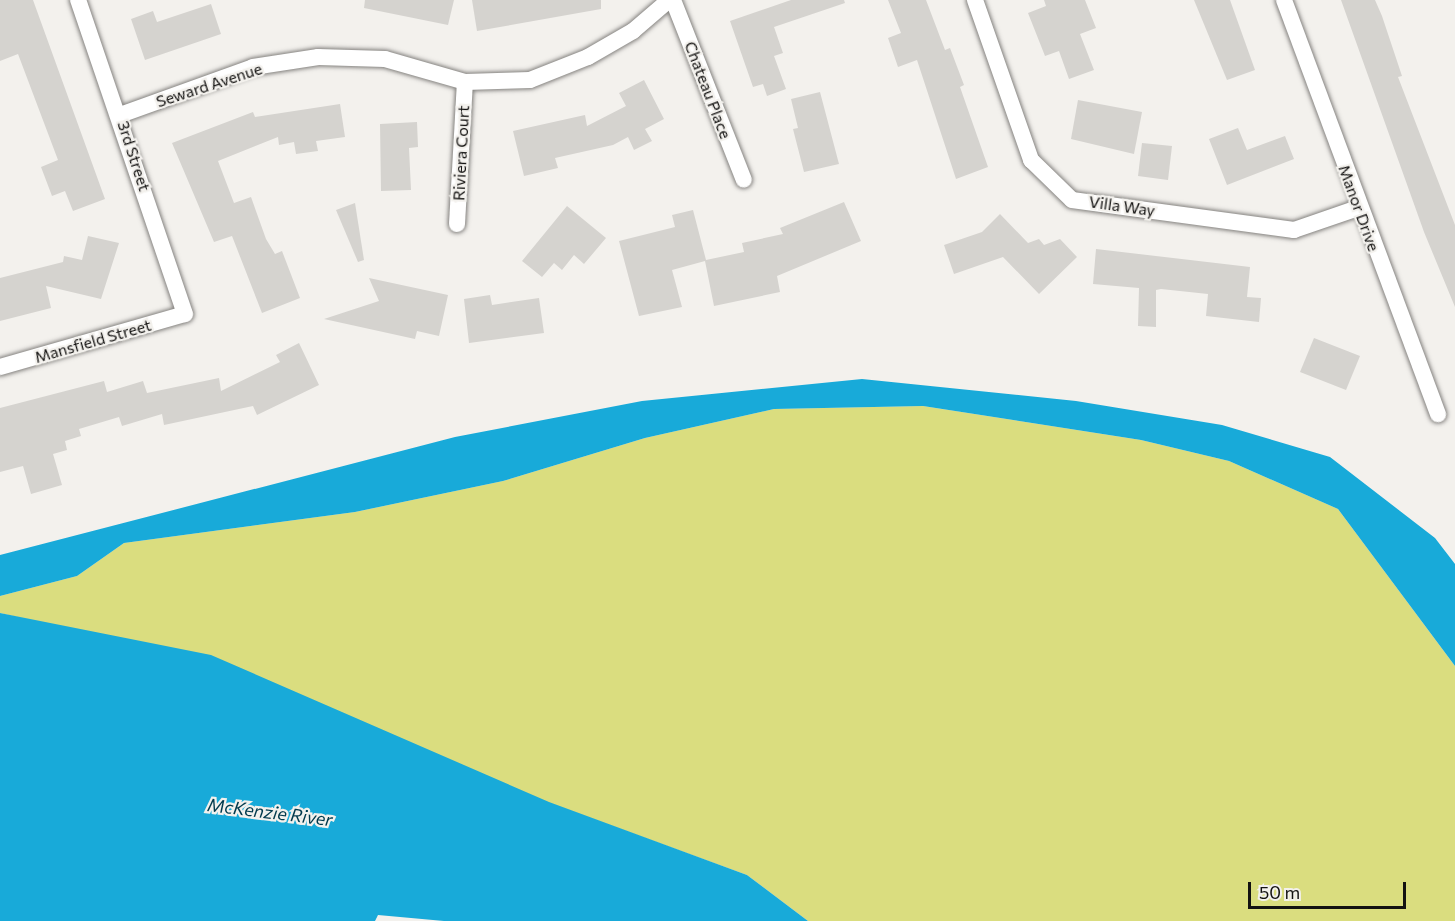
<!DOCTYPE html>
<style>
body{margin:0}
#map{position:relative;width:1455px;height:921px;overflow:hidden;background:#f3f1ed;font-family:Commissioner,sans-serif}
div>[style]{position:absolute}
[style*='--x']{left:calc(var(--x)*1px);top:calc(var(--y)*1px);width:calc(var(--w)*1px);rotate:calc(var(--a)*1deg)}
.green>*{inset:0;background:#dadd7f}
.water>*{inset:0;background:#18aad9}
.building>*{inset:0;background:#d5d3cf}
.roads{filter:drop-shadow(0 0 2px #858380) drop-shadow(0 0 2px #858380)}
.street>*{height:16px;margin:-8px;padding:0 8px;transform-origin:8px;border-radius:8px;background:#fff}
span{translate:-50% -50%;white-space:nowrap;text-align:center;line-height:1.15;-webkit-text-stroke:4.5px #f3f1ed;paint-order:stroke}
.street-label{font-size:16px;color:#131211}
.water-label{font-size:18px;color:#00394c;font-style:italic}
.scale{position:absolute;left:1248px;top:882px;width:158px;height:27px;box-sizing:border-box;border:3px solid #131211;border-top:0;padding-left:8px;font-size:18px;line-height:21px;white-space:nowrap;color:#131211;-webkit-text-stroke:4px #f3f1ed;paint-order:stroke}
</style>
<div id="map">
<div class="green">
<i style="clip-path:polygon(923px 406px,1141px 440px,1229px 461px,1338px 509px,1455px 666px,1455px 921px,808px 921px,747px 875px,74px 630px,0 613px,0 596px,77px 576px,124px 543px,355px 512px,503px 481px,645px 438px,774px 409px)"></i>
</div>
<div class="water">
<i style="clip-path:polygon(862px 379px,1076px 401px,1222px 425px,1330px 457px,1435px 538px,1455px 564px,1455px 666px,1338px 509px,1229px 461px,1141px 440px,923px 406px,774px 409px,645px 438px,503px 481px,355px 512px,124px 543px,77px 576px,0 596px,0 555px,455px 437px,642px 401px)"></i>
<i style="clip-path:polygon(0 613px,211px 655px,549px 802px,747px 875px,808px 921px,444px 921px,378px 915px,375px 921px,0 921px)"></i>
</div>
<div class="building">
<i style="clip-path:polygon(0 0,33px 0,105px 199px,73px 211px,65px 191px,52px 196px,41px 167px,58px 160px,18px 54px,0 61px)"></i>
<i style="clip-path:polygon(365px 0,454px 0,448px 25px,364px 8px)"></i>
<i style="clip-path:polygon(472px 0,601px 0,601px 9px,477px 31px)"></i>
<i style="clip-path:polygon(791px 0,844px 0,845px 3px,774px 27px,783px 53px,774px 56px,786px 89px,767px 96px,763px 84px,753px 87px,730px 21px)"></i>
<i style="clip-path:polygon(888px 0,926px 0,945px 50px,950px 48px,964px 85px,960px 87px,988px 167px,956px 179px,917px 60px,898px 67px,888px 38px,901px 33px)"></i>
<i style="clip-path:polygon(1044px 0,1085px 0,1096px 28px,1080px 34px,1094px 70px,1069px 79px,1059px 51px,1045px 56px,1028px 13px,1046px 6px)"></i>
<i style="clip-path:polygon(1194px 0,1230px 0,1255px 70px,1227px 80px)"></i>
<i style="clip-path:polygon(1341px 0,1375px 0,1382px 16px,1402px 76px,1398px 77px,1455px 225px,1455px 307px,1424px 232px)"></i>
<i style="clip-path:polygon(211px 4px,221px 34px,145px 60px,131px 19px,153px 11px,157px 22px)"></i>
<i style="clip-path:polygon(644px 80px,664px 119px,645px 129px,652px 141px,634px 150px,628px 137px,613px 145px,555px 158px,558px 168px,524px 176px,513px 131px,585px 115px,587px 126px,626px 106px,619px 93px)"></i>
<i style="clip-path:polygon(820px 92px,839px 164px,804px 172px,793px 129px,798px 128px,791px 99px)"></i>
<i style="clip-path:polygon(1078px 100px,1142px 112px,1134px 154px,1071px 139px)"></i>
<i style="clip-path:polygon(340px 104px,345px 137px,316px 141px,318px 151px,296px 154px,294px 142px,279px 145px,278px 137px,218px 161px,234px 203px,251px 197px,266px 239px,275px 254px,282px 251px,300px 298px,262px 313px,232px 236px,214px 242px,172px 143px,253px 112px,255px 117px)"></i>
<i style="clip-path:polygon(417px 122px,418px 147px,409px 148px,411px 190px,381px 191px,380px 124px)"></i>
<i style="clip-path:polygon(1238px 128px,1247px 150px,1285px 136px,1294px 159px,1227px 185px,1209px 139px)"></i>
<i style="clip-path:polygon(1142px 143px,1172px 146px,1168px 180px,1138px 176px)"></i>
<i style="clip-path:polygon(844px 202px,861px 241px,777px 276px,780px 292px,714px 306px,705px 261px,672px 270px,682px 307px,639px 316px,619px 241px,675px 227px,672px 215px,693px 210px,706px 260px,744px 252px,742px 243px,783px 234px,780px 228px)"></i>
<i style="clip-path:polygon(355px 203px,364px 260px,358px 262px,336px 210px)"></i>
<i style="clip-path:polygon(567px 206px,606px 238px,584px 264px,574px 255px,562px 270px,554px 263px,542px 277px,522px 261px)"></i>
<i style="clip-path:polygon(1000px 214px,1028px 243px,1039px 239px,1044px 245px,1060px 239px,1077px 257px,1039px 294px,1003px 257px,954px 274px,944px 245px,982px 232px)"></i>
<i style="clip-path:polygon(88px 236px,119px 243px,101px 299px,46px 286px,51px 308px,0 321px,0 278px,63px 262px,64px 256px,82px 260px)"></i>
<i style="clip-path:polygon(1096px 249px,1250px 267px,1247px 297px,1261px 298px,1259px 322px,1206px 316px,1208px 294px,1161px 289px,1156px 290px,1156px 327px,1138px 326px,1139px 288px,1093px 284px)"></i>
<i style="clip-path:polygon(369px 278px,448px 295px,439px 336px,417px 331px,415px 339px,324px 319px,379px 301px)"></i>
<i style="clip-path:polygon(490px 295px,492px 305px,539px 298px,544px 333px,469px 343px,464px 299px)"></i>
<i style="clip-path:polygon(1314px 338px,1360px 356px,1346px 390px,1300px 372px)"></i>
<i style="clip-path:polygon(299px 343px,319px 385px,257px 415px,253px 406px,164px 425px,162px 414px,122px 426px,119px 417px,79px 429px,81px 436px,65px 441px,67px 450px,53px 454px,62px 485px,31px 494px,23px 466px,0 472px,0 408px,104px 381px,107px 392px,143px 381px,147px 393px,219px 378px,221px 391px,280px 362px,276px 355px)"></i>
</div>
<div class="roads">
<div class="street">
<i style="--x:673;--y:0;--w:193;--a:68.5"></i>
<i style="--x:975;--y:0;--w:170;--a:70.7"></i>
<i style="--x:1031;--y:160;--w:57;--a:44.3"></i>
<i style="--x:1072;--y:200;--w:224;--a:7.7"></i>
<i style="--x:1294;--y:230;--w:68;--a:-19"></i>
<i style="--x:1284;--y:0;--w:442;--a:69.6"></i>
<i style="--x:120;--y:115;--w:141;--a:-19.8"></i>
<i style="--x:253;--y:67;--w:66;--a:-8.7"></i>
<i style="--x:318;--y:57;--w:67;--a:1.7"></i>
<i style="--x:385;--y:59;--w:83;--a:16"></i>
<i style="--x:465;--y:82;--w:65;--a:-1.8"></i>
<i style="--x:530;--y:80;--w:62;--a:-21.6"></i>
<i style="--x:588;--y:57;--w:52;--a:-30"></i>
<i style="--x:633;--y:31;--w:48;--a:-40.7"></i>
<i style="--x:457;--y:224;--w:142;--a:-86.8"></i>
<i style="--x:0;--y:367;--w:192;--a:-16"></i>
<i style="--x:185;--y:314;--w:332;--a:-108.8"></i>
</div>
</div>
<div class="street-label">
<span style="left:209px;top:85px;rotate:-18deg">Seward Avenue</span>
<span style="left:708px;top:90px;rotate:69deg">Chateau Place</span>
<span style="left:461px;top:153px;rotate:-87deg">Riviera Court</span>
<span style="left:134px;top:156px;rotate:72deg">3rd Street</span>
<span style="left:1122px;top:206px;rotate:8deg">Villa Way</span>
<span style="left:1359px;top:208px;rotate:70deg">Manor Drive</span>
<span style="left:93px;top:341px;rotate:-16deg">Mansfield Street</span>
</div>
<div class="water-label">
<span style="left:270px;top:812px;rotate:7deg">McKenzie River</span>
</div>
<div class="scale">50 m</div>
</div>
